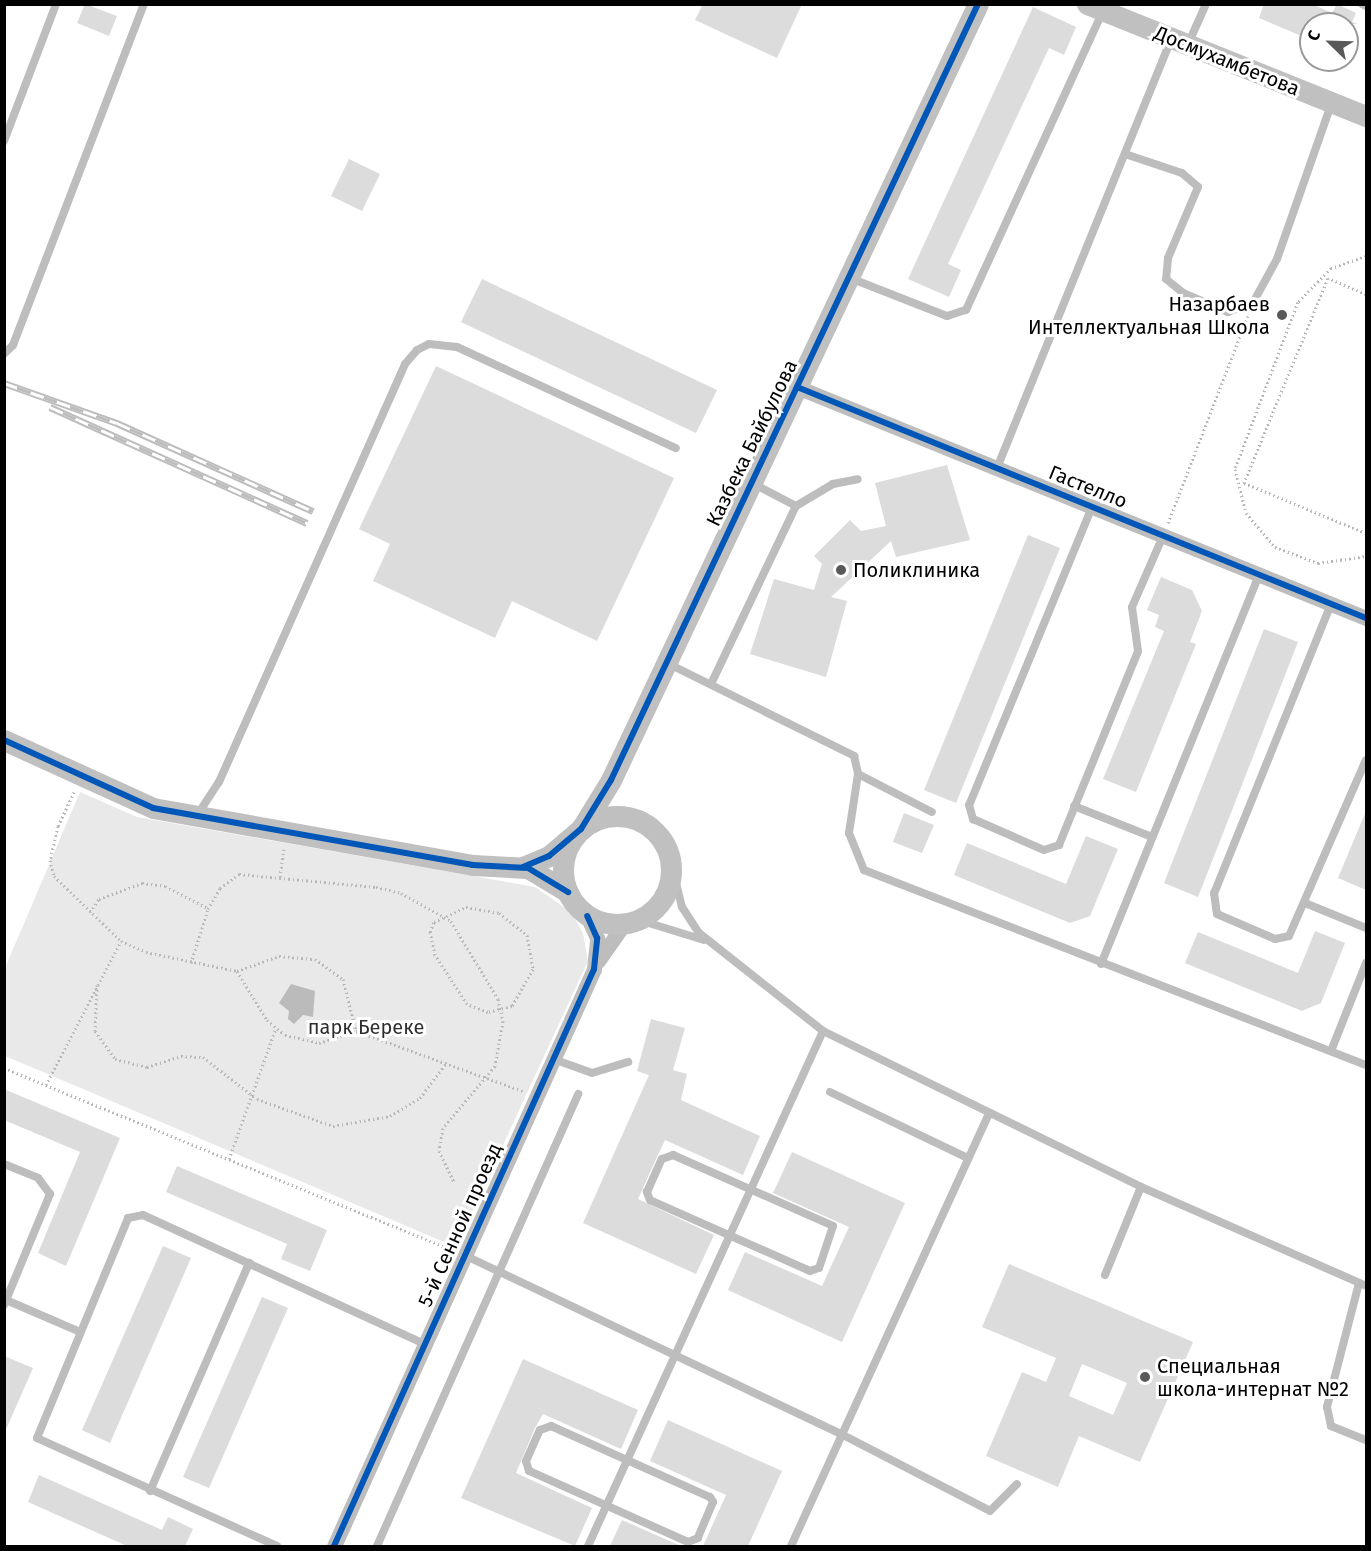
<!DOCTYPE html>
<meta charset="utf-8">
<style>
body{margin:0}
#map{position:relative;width:1371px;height:1551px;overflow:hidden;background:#fff;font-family:"Fira Sans",sans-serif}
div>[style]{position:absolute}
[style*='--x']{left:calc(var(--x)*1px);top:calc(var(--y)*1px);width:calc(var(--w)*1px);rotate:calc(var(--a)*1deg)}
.green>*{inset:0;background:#e9e9e9}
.water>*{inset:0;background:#bbb}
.building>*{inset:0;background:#dcdcdc}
.path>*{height:3px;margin-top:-1.5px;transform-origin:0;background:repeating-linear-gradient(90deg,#b8b8b8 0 1.5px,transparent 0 4.5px)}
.lane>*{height:8px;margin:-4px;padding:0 4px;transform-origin:4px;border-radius:4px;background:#bdbdbd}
.street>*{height:15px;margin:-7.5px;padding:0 7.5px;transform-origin:7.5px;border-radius:7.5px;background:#bdbdbd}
.secondary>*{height:21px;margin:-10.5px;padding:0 10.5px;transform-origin:10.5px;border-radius:10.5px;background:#c0c0c0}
.secondary>.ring{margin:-10.5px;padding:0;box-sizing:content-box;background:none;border:21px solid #c0c0c0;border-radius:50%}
.rail>*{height:7px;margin-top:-3.5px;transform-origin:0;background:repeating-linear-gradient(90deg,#fff 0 14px,#bdbdbd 0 28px);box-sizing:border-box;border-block:2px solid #bdbdbd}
.cycleway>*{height:6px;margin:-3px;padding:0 3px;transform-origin:3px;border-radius:3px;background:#0057b8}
.dots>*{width:16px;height:16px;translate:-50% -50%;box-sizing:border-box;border:3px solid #fff;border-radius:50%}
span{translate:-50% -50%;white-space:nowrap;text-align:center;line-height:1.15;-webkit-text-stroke:6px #fff;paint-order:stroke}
.street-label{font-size:20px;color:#000}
.poi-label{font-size:20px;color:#000}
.right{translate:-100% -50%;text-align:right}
.left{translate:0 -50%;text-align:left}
.park-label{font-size:20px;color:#2e2e2e}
.frame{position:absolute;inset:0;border:6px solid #000;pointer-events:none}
.north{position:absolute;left:1299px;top:12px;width:60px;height:60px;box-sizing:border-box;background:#fff;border:2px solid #999;border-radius:50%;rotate:293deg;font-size:16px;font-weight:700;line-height:24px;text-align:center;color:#000}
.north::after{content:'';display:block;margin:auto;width:21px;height:27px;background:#595959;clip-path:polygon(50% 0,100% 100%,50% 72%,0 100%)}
</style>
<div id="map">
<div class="green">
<i style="clip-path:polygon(80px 792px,137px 817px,535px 887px,571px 912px,583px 933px,588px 961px,456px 1247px,5px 1056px,5px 968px)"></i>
</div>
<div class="water">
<i style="clip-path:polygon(291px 984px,315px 991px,313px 1017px,303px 1015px,294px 1024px,288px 1019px,289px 1011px,279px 1003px)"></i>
</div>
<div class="building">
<i style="clip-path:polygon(85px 4px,117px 16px,109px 36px,77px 23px)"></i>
<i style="clip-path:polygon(703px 4px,802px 4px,777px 58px,695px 20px)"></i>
<i style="clip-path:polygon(1264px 4px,1312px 4px,1332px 13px,1337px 4px,1356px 13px,1352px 22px,1358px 24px,1311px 24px,1311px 40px,1259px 18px)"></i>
<i style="clip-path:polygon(1033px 7px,1076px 27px,1064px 55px,1049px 48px,948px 264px,961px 270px,949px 297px,908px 279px)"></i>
<i style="clip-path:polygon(349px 159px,380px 174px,362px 211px,331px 196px)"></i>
<i style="clip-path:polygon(482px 279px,717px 390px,696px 433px,461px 322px)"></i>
<i style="clip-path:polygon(436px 366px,674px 478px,597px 641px,512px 601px,495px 638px,373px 581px,390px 544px,359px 529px)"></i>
<i style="clip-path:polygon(947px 465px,970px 540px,896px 557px,891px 541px,831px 597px,847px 601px,826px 677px,750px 654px,774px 579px,814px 590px,822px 564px,814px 556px,850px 520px,861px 531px,886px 526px,875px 483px)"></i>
<i style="clip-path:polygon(1028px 535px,1060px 548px,956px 803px,924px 790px)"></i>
<i style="clip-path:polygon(1161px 577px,1192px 590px,1202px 611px,1190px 642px,1196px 644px,1136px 792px,1103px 779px,1164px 631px,1155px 627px,1159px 615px,1147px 610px)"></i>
<i style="clip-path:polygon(1264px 629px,1298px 642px,1198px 897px,1164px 883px)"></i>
<i style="clip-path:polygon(1366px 811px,1366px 890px,1338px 878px)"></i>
<i style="clip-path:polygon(904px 813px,934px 825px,922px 853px,893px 842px)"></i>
<i style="clip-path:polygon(1086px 836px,1118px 849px,1090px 916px,1070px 923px,954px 875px,967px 843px,1066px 884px)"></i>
<i style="clip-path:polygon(1315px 931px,1345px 943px,1321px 1003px,1302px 1011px,1185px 963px,1198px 932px,1298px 973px)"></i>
<i style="clip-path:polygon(651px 1019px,685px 1028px,673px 1070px,687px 1074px,681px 1100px,760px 1136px,743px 1175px,665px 1140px,657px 1157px,638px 1199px,714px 1235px,696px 1274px,583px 1223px,649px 1075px,637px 1071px)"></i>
<i style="clip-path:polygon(4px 1089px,120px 1138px,66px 1266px,38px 1253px,80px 1152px,4px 1120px)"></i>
<i style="clip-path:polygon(792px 1152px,905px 1203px,842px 1342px,728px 1290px,745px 1252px,822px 1286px,849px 1227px,773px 1193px)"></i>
<i style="clip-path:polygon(177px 1166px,327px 1230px,310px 1271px,281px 1259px,287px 1244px,166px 1192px)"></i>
<i style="clip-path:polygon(163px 1246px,191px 1258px,110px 1443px,82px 1430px)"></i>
<i style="clip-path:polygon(evenodd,1009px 1264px,1193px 1342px,1140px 1462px,1079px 1436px,1058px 1487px,986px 1456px,1022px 1372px,1046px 1382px,1056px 1358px,982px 1327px,1009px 1264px,1082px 1364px,1127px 1383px,1113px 1415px,1069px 1396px,1082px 1364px)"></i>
<i style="clip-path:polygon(262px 1297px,288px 1308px,209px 1488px,183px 1477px)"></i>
<i style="clip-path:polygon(4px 1356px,33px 1368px,4px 1434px)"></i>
<i style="clip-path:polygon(523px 1359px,638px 1410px,621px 1449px,543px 1414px,535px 1428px,516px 1473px,592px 1508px,575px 1546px,461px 1498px)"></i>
<i style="clip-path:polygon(668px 1420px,782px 1471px,748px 1546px,703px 1546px,726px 1495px,650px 1461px)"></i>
<i style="clip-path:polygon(39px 1475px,162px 1530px,168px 1517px,193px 1529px,185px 1546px,127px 1546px,28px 1502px)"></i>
<i style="clip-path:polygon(622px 1520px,681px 1546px,610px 1546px)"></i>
</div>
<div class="path">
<i style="--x:1366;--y:256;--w:37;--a:161"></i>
<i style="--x:1331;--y:268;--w:47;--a:134.1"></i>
<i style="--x:1298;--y:302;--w:178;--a:110.7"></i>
<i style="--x:1235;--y:469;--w:45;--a:76"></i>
<i style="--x:1246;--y:513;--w:45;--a:49.5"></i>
<i style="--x:1275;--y:547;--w:46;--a:20.4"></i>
<i style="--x:1318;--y:563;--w:49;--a:-8.3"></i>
<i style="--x:1366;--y:294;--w:41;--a:-157.2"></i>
<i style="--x:1328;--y:278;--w:222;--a:112.3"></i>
<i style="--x:1244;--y:483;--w:132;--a:22.3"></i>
<i style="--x:1168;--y:523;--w:222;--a:-68.9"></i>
<i style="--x:74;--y:792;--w:38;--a:115"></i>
<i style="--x:58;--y:826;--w:35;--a:103"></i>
<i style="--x:50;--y:860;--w:16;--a:76"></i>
<i style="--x:54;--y:876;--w:93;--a:44.1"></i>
<i style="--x:121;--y:941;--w:27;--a:24"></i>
<i style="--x:146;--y:952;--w:93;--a:11.8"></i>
<i style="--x:237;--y:971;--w:45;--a:-19.7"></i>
<i style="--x:279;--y:956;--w:36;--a:5"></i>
<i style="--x:315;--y:959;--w:34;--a:36"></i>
<i style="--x:343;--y:979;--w:54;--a:76"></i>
<i style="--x:280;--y:877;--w:28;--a:-82"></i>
<i style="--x:466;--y:907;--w:34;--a:10"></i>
<i style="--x:499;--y:913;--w:36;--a:38"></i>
<i style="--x:527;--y:935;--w:35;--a:80"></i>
<i style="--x:533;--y:969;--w:43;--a:119.6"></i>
<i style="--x:512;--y:1006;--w:25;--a:166"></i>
<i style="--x:488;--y:1012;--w:22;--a:-159"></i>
<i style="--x:467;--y:1004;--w:59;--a:-123.1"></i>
<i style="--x:435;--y:955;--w:24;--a:-102"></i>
<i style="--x:430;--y:932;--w:11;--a:-68"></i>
<i style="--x:434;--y:922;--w:35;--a:-25"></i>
<i style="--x:90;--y:912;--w:16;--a:-55"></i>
<i style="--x:99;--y:899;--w:46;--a:-20.4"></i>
<i style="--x:142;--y:883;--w:23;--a:7"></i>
<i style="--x:165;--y:886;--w:48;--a:27.1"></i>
<i style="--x:191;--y:963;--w:57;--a:-72.5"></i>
<i style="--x:208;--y:909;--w:24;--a:-60"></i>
<i style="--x:220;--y:888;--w:24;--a:-36"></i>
<i style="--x:239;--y:874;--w:138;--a:5.4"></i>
<i style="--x:376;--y:887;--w:26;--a:13"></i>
<i style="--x:401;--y:893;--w:57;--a:29.2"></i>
<i style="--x:451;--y:921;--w:91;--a:58.9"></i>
<i style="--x:498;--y:999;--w:23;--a:77"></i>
<i style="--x:503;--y:1021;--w:46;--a:100.1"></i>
<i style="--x:495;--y:1066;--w:81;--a:130"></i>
<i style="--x:443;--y:1128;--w:23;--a:100"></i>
<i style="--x:439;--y:1151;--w:34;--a:64"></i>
<i style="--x:237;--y:971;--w:57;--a:58.5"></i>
<i style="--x:267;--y:1020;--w:23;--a:40"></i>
<i style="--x:285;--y:1035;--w:35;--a:13"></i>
<i style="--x:319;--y:1043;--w:39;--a:-18"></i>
<i style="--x:356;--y:1031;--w:177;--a:19.8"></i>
<i style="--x:97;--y:985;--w:46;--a:92.5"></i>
<i style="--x:95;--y:1031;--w:34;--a:54"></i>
<i style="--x:115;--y:1059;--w:33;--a:14"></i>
<i style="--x:147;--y:1067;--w:36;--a:-18"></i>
<i style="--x:181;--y:1056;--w:22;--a:3"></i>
<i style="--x:203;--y:1057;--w:68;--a:37.9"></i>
<i style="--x:257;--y:1099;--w:81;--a:19.6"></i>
<i style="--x:333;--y:1126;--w:58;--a:-10"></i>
<i style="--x:390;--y:1116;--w:35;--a:-31"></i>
<i style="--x:420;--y:1098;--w:45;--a:-53.1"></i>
<i style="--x:4;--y:1068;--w:481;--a:22.1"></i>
<i style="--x:46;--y:1085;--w:162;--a:-62.5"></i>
<i style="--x:229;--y:1159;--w:139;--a:-70.3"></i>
</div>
<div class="lane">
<i style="--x:1362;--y:4;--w:4;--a:27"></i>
<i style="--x:1189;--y:42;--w:42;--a:-65.9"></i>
<i style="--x:4;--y:141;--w:147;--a:-69.2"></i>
<i style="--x:1125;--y:154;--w:60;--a:18.4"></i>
<i style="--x:1182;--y:173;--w:21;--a:41"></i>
<i style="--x:1198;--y:187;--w:77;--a:112.9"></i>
<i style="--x:1168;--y:258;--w:21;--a:95"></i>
<i style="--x:1166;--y:279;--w:22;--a:39"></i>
<i style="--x:1183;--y:293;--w:49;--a:22.9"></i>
<i style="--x:1228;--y:312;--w:28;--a:-23"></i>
<i style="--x:1254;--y:301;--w:48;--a:-61.3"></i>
<i style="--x:1277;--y:259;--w:163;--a:-70.7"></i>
<i style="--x:850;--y:278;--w:104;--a:21.4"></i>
<i style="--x:947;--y:316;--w:20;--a:-18"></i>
<i style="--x:966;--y:310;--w:329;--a:-65.4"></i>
<i style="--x:4;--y:354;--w:13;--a:-45"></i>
<i style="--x:13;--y:345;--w:365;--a:-69"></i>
<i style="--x:997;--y:468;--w:462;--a:-67.9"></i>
<i style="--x:796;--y:506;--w:43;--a:-30.7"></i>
<i style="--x:833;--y:484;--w:25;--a:-11"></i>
<i style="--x:1092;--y:507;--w:322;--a:112.4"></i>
<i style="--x:969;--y:805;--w:15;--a:74"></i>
<i style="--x:973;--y:819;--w:77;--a:23.6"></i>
<i style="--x:1044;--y:850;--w:16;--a:-18"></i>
<i style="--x:1059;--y:845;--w:209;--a:-67.8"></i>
<i style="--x:1138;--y:651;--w:44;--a:-97.8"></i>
<i style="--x:1132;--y:607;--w:77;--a:-66.4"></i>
<i style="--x:1331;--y:604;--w:312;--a:112"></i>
<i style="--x:1214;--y:893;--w:21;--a:82"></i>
<i style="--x:1217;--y:914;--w:63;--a:23.3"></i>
<i style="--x:1275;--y:939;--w:14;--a:-12"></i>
<i style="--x:1289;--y:936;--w:192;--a:-66.4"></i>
<i style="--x:669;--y:664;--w:207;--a:26.4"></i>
<i style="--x:854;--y:756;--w:18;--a:77"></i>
<i style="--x:858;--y:774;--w:60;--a:98.7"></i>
<i style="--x:849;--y:833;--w:40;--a:68"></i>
<i style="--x:864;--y:870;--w:539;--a:21.23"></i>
<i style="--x:711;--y:684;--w:197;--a:-64.5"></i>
<i style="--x:796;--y:506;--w:47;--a:-152.4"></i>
<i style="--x:858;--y:774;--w:83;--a:27.2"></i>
<i style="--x:1074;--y:806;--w:84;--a:21.7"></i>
<i style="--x:198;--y:814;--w:38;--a:-57"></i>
<i style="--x:219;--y:782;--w:458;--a:-66"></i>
<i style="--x:405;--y:364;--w:18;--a:-49"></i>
<i style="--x:417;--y:350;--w:13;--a:-27"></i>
<i style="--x:429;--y:344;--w:28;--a:6"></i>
<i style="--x:457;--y:347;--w:241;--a:24.8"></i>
<i style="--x:671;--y:863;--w:45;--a:76"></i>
<i style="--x:682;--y:907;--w:31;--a:57"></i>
<i style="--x:699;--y:933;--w:158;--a:38.3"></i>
<i style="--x:823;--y:1031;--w:354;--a:26.1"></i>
<i style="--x:1141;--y:1187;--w:246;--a:23.7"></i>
<i style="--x:1305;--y:903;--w:66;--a:22.3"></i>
<i style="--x:639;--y:920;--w:68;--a:17.1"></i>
<i style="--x:1101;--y:964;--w:421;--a:-67.9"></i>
<i style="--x:1331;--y:1051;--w:95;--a:-68.3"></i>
<i style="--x:553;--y:1059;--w:41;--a:19.7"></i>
<i style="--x:592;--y:1073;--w:38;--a:-17"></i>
<i style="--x:830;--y:1092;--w:153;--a:25.6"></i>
<i style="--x:673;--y:1155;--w:175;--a:23.9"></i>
<i style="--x:833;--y:1226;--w:44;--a:108.4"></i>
<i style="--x:819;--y:1268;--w:9;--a:162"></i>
<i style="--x:810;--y:1271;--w:175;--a:-156.1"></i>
<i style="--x:650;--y:1200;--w:9;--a:-111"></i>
<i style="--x:647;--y:1192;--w:36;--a:-66"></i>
<i style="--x:662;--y:1159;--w:12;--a:-20"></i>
<i style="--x:4;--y:1164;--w:37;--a:22"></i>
<i style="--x:38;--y:1178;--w:20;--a:53"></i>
<i style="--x:50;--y:1194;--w:120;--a:112.5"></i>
<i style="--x:464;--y:1255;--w:420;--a:25.4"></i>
<i style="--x:1105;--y:1275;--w:95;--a:-67.8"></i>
<i style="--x:1359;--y:1283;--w:128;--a:104.5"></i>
<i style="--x:1327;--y:1407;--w:19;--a:78"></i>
<i style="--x:1331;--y:1426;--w:38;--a:22"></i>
<i style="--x:6;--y:1300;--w:78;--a:23.3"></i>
<i style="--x:551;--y:1426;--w:174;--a:24.1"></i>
<i style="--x:710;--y:1497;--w:6;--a:59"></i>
<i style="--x:713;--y:1502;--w:39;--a:113"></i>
<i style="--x:698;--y:1538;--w:11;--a:158"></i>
<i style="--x:688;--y:1542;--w:174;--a:-155.9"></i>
<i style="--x:529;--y:1471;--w:10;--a:-107"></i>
<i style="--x:526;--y:1461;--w:34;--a:-66"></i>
<i style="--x:540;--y:1430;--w:12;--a:-20"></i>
<i style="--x:843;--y:1435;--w:165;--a:27.3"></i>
<i style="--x:990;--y:1511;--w:38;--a:-45"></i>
<i style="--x:150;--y:1491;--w:249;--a:-66.5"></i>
<i style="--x:277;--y:1546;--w:263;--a:-155.8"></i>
<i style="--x:37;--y:1438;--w:238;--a:-67.5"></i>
<i style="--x:128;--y:1218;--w:15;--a:-11"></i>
<i style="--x:143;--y:1215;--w:310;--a:24.6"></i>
<i style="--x:377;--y:1546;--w:495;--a:-66"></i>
<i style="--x:588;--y:1546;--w:566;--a:-65.47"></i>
<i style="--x:791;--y:1546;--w:474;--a:-65.4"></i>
</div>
<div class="street">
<i style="--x:797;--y:387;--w:614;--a:22.1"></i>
<i style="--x:598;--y:961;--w:45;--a:-54.9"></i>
<i style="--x:334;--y:1546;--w:633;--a:-65.74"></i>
<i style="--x:594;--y:969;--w:31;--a:-84"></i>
<i style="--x:597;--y:938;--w:24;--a:-114"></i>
</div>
<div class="secondary">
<i style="--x:1087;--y:4;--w:301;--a:21.9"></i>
<i style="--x:4;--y:740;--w:164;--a:24.5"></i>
<i style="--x:153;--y:808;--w:325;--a:10.1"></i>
<i style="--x:473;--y:865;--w:55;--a:3.1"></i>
<i style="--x:528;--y:868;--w:47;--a:31"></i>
<i class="ring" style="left:563px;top:816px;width:87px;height:87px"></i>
<i style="--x:523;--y:867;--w:28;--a:-23"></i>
<i style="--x:549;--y:856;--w:42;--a:-40.2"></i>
<i style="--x:581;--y:829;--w:57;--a:-58.5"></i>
<i style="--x:611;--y:780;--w:858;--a:-64.69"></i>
</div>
<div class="rail">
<i style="--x:4;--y:383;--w:120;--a:19.5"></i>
<i style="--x:117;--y:423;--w:215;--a:24.2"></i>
<i style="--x:50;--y:407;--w:282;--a:24.3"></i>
</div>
<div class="cycleway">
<i style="--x:797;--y:387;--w:614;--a:22.1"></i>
<i style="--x:4;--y:740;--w:164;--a:24.5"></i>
<i style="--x:153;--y:808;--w:325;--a:10.1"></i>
<i style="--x:473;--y:865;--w:55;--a:3.1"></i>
<i style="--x:528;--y:868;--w:47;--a:31"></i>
<i style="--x:523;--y:867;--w:28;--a:-23"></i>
<i style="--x:549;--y:856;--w:42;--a:-40.2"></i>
<i style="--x:581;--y:829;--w:57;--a:-58.5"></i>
<i style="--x:611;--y:780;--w:858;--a:-64.69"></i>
<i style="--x:334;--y:1546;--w:633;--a:-65.74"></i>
<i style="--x:594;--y:969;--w:31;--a:-84"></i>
<i style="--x:597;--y:938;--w:24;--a:-114"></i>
</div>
<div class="dots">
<i style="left:1282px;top:315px;background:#595959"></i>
<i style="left:841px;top:570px;background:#595959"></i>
<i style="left:1145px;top:1377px;background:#595959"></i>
</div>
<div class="street-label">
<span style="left:1227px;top:61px;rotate:22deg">Досмухамбетова</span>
<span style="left:752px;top:443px;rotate:-64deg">Казбека Байбулова</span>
<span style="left:1088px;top:487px;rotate:22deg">Гастелло</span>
<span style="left:460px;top:1225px;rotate:-66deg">5-й Сенной проезд</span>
</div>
<div class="poi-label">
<span class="right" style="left:1270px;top:316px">Назарбаев<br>Интеллектуальная Школа</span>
<span class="left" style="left:853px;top:570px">Поликлиника</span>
<span class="left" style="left:1157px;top:1378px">Специальная<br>школа-интернат №2</span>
</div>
<div class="park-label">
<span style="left:366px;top:1027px">парк Береке</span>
</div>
<div class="frame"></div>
<div class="north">С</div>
</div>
